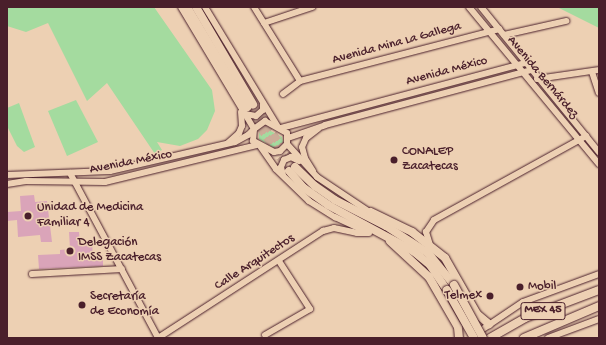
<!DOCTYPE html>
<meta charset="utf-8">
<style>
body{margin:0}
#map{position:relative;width:606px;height:345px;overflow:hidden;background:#edd0b3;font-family:"Gochi Hand",sans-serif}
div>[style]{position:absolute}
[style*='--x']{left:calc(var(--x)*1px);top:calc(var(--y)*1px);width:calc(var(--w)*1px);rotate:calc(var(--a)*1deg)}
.green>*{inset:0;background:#a4db9f}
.building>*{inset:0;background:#daa4b9}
.major-tunnel>*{height:8px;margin-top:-4px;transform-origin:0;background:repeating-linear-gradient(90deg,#ccad98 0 8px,transparent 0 12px)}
.roads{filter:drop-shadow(0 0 1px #4a1f2b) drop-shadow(0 0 1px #4a1f2b)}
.minor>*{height:6px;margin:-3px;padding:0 3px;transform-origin:3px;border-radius:3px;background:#edd0b3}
.major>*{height:8px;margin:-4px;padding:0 4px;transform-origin:4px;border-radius:4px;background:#edd0b3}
.bridges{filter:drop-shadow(0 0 1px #4a1f2b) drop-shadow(0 0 1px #4a1f2b)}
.major-bridge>*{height:8px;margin:-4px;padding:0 4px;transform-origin:4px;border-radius:4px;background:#edd0b3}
.dots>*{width:11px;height:11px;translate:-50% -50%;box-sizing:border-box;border:2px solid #edd0b3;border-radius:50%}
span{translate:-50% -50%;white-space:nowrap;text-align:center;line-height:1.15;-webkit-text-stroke:3px #edd0b3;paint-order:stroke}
.shield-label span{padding:1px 3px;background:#edd0b3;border:1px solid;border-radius:3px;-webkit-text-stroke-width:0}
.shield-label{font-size:12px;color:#4a1f2b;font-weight:700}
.street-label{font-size:13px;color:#4a1f2b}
.poi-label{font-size:13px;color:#4a1f2b}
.left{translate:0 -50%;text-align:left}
.right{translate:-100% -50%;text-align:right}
.frame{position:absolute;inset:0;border:8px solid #4a1f2b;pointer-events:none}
</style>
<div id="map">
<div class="green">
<i style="clip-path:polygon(7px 7px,154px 7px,212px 90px,215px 111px,207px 130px,198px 139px,180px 146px,157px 142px,162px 150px,155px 154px,107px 83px,87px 101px,48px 23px,26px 32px,7px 26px)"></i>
<i style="clip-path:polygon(557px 7px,599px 7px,599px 28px)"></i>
<i style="clip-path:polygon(76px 100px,98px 142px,67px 156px,48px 111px)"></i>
<i style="clip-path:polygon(19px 103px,35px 147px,24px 152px,17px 146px,7px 126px,7px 108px)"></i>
<i style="clip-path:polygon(265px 128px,282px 137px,283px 143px,280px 148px,274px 148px,259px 139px,259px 131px)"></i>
</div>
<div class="building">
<i style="clip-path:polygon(34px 195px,35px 202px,47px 201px,52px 242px,41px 242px,40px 235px,18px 237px,17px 220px,7px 221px,7px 212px,21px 211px,20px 196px)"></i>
<i style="clip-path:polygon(69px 232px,79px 232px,80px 244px,92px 243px,93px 256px,103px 255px,103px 266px,39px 269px,38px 255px,60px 254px,60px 250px,70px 249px)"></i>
</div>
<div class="major-tunnel">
<i style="--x:253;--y:104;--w:76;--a:56.3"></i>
<i style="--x:247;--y:107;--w:77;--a:56.7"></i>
</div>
<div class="roads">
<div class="minor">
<i style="--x:205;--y:7;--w:140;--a:58.7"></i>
<i style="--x:254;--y:7;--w:87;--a:58.1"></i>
<i style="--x:469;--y:7;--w:204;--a:50.4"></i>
<i style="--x:481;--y:7;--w:187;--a:50.9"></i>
<i style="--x:264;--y:23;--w:51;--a:-18.4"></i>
<i style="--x:504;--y:35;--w:64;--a:-12.7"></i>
<i style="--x:592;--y:72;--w:22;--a:72"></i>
<i style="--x:537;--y:79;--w:63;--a:-8.3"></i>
<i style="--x:300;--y:81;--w:206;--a:-14.6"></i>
<i style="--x:283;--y:94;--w:21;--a:-37"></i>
<i style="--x:245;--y:114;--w:11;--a:10"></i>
<i style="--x:256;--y:116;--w:9;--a:-41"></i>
<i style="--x:263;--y:110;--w:6;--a:-90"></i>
<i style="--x:265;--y:121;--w:25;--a:29"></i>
<i style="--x:287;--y:133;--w:11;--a:90"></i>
<i style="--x:287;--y:144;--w:10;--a:135"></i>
<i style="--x:280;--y:151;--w:6;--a:171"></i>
<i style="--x:274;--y:152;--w:24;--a:-152"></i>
<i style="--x:253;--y:141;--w:12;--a:-85"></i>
<i style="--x:254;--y:129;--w:14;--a:-36"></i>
<i style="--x:281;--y:128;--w:253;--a:-14.9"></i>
<i style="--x:288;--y:138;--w:39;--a:-19"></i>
<i style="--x:325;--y:125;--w:214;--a:-14.9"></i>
<i style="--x:228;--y:143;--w:15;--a:-42"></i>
<i style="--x:239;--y:133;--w:8;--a:-67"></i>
<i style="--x:242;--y:126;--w:14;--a:-94"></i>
<i style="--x:287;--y:144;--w:45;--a:47.7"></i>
<i style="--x:317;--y:177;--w:69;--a:33.7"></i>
<i style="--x:260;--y:146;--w:28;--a:55"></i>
<i style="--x:276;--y:169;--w:46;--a:44.1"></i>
<i style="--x:309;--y:201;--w:31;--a:32"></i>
<i style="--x:335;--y:217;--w:35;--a:25"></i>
<i style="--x:313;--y:171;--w:15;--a:-122"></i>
<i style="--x:305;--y:158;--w:11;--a:-105"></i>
<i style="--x:302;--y:147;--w:10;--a:-66"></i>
<i style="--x:306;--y:138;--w:15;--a:-37"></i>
<i style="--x:70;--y:173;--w:187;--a:61.9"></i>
<i style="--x:7;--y:175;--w:103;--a:-2.2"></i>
<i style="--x:110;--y:171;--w:128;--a:-13.1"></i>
<i style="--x:235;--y:142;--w:15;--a:-28"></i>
<i style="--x:248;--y:135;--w:8;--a:-45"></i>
<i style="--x:254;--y:129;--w:142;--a:-120.9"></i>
<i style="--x:283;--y:175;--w:8;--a:-104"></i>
<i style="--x:281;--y:167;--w:8;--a:-67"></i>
<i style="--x:284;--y:160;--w:8;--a:-23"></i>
<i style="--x:291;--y:157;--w:9;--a:27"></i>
<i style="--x:7;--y:184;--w:19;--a:-9"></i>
<i style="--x:26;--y:181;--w:79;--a:0.7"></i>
<i style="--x:105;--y:182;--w:156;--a:-13.7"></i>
<i style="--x:430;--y:245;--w:14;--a:-107"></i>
<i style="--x:426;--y:232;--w:14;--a:-56"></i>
<i style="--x:434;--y:220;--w:174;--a:-28.9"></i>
<i style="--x:32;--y:274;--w:90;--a:-3.2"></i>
<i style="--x:477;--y:333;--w:55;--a:-34"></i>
<i style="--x:523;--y:302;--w:81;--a:-20.2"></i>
<i style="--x:265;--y:335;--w:52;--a:-30"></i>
<i style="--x:310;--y:309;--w:57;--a:-122.9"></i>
<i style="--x:158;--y:338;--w:197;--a:-33"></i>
<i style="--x:323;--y:231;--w:11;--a:-15"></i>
<i style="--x:334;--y:228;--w:24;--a:12"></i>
<i style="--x:357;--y:233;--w:12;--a:0"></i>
<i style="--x:548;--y:338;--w:54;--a:-20.4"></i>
</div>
<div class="major">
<i style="--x:187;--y:7;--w:117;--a:59"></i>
<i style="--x:196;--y:7;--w:113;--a:59.6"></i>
<i style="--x:295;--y:167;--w:28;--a:44"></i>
<i style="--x:315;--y:186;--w:24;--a:35"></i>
<i style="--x:335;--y:200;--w:57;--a:27"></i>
<i style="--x:386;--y:226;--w:50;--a:32.7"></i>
<i style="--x:428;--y:253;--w:41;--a:50.9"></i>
<i style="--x:289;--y:171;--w:23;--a:49"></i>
<i style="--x:304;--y:188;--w:29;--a:35"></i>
<i style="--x:328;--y:205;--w:97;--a:28.4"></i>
<i style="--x:413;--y:251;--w:22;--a:39"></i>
<i style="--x:430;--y:265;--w:30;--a:56"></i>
<i style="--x:371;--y:212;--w:46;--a:26"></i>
<i style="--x:412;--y:232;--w:42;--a:38.2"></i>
<i style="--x:445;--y:258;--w:64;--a:60.3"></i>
<i style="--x:477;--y:314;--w:16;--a:40"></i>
<i style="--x:390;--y:241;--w:53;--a:42.7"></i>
<i style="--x:429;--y:277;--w:58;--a:59.9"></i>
<i style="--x:458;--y:327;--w:11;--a:85"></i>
<i style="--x:490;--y:338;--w:40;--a:-29.7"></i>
<i style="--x:525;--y:318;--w:79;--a:-20.7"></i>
<i style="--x:524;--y:338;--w:82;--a:-23.1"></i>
</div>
</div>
<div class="bridges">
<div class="major-bridge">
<i style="--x:454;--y:285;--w:60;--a:61.3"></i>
<i style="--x:447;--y:290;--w:55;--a:60.6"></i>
</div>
</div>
<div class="dots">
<i style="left:394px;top:160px;background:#4a1f2b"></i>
<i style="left:28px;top:216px;background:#4a1f2b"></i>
<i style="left:70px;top:251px;background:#4a1f2b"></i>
<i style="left:520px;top:287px;background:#4a1f2b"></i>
<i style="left:490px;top:296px;background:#4a1f2b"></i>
<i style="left:82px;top:305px;background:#4a1f2b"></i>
</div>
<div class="shield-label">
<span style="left:543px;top:311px">MEX 45</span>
</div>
<div class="street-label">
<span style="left:397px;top:44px;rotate:-15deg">Avenida Mina La Gallega</span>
<span style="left:447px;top:72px;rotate:-15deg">Avenida México</span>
<span style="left:542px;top:78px;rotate:50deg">Avenida Bernárdez</span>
<span style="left:131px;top:163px;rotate:-11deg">Avenida México</span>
<span style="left:255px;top:263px;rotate:-33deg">Calle Arquitectos</span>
</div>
<div class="poi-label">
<span class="left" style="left:402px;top:160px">CONALEP<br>Zacatecas</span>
<span class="left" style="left:37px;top:216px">Unidad de Medicina<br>Familiar 4</span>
<span class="left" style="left:78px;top:251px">Delegación<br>IMSS Zacatecas</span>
<span class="left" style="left:528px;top:287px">Mobil</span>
<span class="right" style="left:482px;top:296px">Telmex</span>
<span class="left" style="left:90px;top:305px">Secretaría<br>de Economía</span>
</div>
<div class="frame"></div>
</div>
